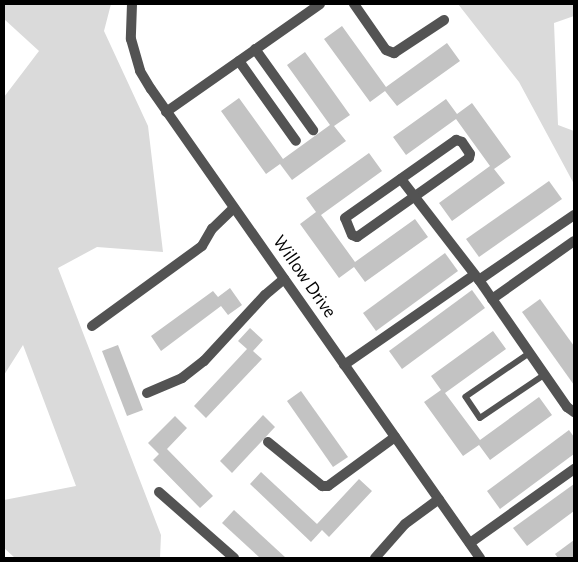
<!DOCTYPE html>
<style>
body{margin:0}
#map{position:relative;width:578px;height:562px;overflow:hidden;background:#fff;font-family:"Alegreya Sans",sans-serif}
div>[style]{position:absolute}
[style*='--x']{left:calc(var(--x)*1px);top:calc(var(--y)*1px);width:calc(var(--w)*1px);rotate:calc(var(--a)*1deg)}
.green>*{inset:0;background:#dadada}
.building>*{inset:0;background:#c3c3c3}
.service>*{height:5.5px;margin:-2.75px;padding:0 2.75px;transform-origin:2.75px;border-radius:2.75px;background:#535353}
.minor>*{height:10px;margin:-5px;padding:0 5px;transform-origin:5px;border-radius:5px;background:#535353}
span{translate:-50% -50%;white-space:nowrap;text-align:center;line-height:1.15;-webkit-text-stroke:4px #fff;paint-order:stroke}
.street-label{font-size:19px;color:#000}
.frame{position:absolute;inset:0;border:5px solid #000;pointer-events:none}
</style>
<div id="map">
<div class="green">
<i style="clip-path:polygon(4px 4px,111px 4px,104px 31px,148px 126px,163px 252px,97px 247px,58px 268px,161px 535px,160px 558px,15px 558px,4px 548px,4px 500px,76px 486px,23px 345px,4px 375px,4px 97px,39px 51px,4px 19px)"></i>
<i style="clip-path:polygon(458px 4px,574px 4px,574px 16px,554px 23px,558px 125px,574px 131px,574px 184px,519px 82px)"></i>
</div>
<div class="building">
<i style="clip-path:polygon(342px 26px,386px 87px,447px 43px,460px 61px,397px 106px,385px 91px,370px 102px,324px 39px)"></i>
<i style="clip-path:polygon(305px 52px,350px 115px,334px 126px,346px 141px,292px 180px,280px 164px,266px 174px,221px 111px,239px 98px,283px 159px,330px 125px,287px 65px)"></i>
<i style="clip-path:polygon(446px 99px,457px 114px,472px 103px,511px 157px,494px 169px,505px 183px,452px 221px,439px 203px,490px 166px,456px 119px,406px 155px,393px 137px)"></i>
<i style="clip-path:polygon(369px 153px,382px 171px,321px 215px,355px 262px,415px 219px,428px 237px,365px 282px,354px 267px,339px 278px,300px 224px,316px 212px,306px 198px)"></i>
<i style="clip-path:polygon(549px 181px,562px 199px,479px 257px,466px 239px)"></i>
<i style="clip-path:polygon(445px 253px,458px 271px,376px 331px,363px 313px)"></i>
<i style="clip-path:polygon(230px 288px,242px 305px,228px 315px,221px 306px,161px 351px,151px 336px,213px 291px,218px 297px)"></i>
<i style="clip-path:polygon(472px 290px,485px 308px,402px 369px,389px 351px)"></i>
<i style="clip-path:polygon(540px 299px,574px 346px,574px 385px,522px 312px)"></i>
<i style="clip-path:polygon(250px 328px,263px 340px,253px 351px,262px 359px,206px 418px,194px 406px,247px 349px,238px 341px)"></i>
<i style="clip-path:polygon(493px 331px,506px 349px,445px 393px,480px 440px,539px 397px,552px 415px,490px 460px,479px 445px,463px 456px,424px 402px,441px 390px,431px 376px)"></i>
<i style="clip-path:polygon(118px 345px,143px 410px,127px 416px,102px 351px)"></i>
<i style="clip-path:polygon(301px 391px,348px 457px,333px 467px,287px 401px)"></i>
<i style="clip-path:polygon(263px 415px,275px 427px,232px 473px,220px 461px)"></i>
<i style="clip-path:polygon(175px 416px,187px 428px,167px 449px,213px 496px,200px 508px,153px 460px,159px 454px,148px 443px)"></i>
<i style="clip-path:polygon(569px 430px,574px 437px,574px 454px,500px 509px,487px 491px)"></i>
<i style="clip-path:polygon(261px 472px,317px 524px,359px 479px,372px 491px,329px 537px,322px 530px,311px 542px,250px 484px)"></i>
<i style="clip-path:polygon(574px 484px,574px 511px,527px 546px,513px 528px)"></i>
<i style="clip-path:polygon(234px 510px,286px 558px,260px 558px,222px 523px)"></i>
<i style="clip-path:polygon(574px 540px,574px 558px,558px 558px,555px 554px)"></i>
</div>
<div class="service">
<i style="--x:529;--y:354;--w:76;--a:145.7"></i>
<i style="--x:466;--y:397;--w:25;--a:56"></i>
<i style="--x:480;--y:418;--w:77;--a:-33.9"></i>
</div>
<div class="minor">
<i style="--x:132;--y:4;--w:35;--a:92"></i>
<i style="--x:131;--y:39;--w:33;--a:74"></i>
<i style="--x:140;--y:71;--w:21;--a:59"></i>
<i style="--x:151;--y:89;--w:573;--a:54.95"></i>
<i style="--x:354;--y:4;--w:56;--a:55.2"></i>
<i style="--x:386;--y:50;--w:9;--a:21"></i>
<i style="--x:394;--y:53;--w:60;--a:-33.4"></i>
<i style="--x:255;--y:49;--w:100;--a:54.4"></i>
<i style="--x:239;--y:61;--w:98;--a:54.5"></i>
<i style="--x:166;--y:112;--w:188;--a:-35"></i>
<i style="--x:456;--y:140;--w:6;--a:18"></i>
<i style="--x:462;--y:142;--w:14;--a:56"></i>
<i style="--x:470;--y:154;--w:4;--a:104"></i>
<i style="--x:469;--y:158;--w:137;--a:144.8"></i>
<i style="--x:357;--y:237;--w:5;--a:-158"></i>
<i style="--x:352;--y:235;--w:18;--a:-112"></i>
<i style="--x:345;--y:218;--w:136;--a:-35.1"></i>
<i style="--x:401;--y:179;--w:128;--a:52.3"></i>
<i style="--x:479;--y:280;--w:155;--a:55.3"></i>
<i style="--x:567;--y:407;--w:9;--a:36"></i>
<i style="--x:479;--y:280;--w:115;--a:-34.4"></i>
<i style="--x:492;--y:299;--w:100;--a:-35.3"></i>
<i style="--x:92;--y:326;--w:136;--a:-36"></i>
<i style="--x:202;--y:246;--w:20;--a:-60"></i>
<i style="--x:212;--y:229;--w:30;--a:-44"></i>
<i style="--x:344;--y:365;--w:158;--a:-34.7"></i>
<i style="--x:147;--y:393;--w:38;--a:-23"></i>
<i style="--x:182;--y:378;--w:28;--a:-38"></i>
<i style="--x:204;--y:361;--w:90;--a:-47.3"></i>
<i style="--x:265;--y:295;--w:25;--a:-40"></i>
<i style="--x:268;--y:442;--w:70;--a:39.2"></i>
<i style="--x:322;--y:486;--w:6;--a:0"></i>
<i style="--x:328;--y:486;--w:83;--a:-36.2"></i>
<i style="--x:159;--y:492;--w:100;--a:41.3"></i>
<i style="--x:470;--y:543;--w:128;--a:-35.4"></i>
<i style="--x:375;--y:558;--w:45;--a:-48.6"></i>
<i style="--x:405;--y:524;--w:42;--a:-36.3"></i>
</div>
<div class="street-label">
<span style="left:304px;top:277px;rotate:55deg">Willow Drive</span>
</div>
<div class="frame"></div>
</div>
